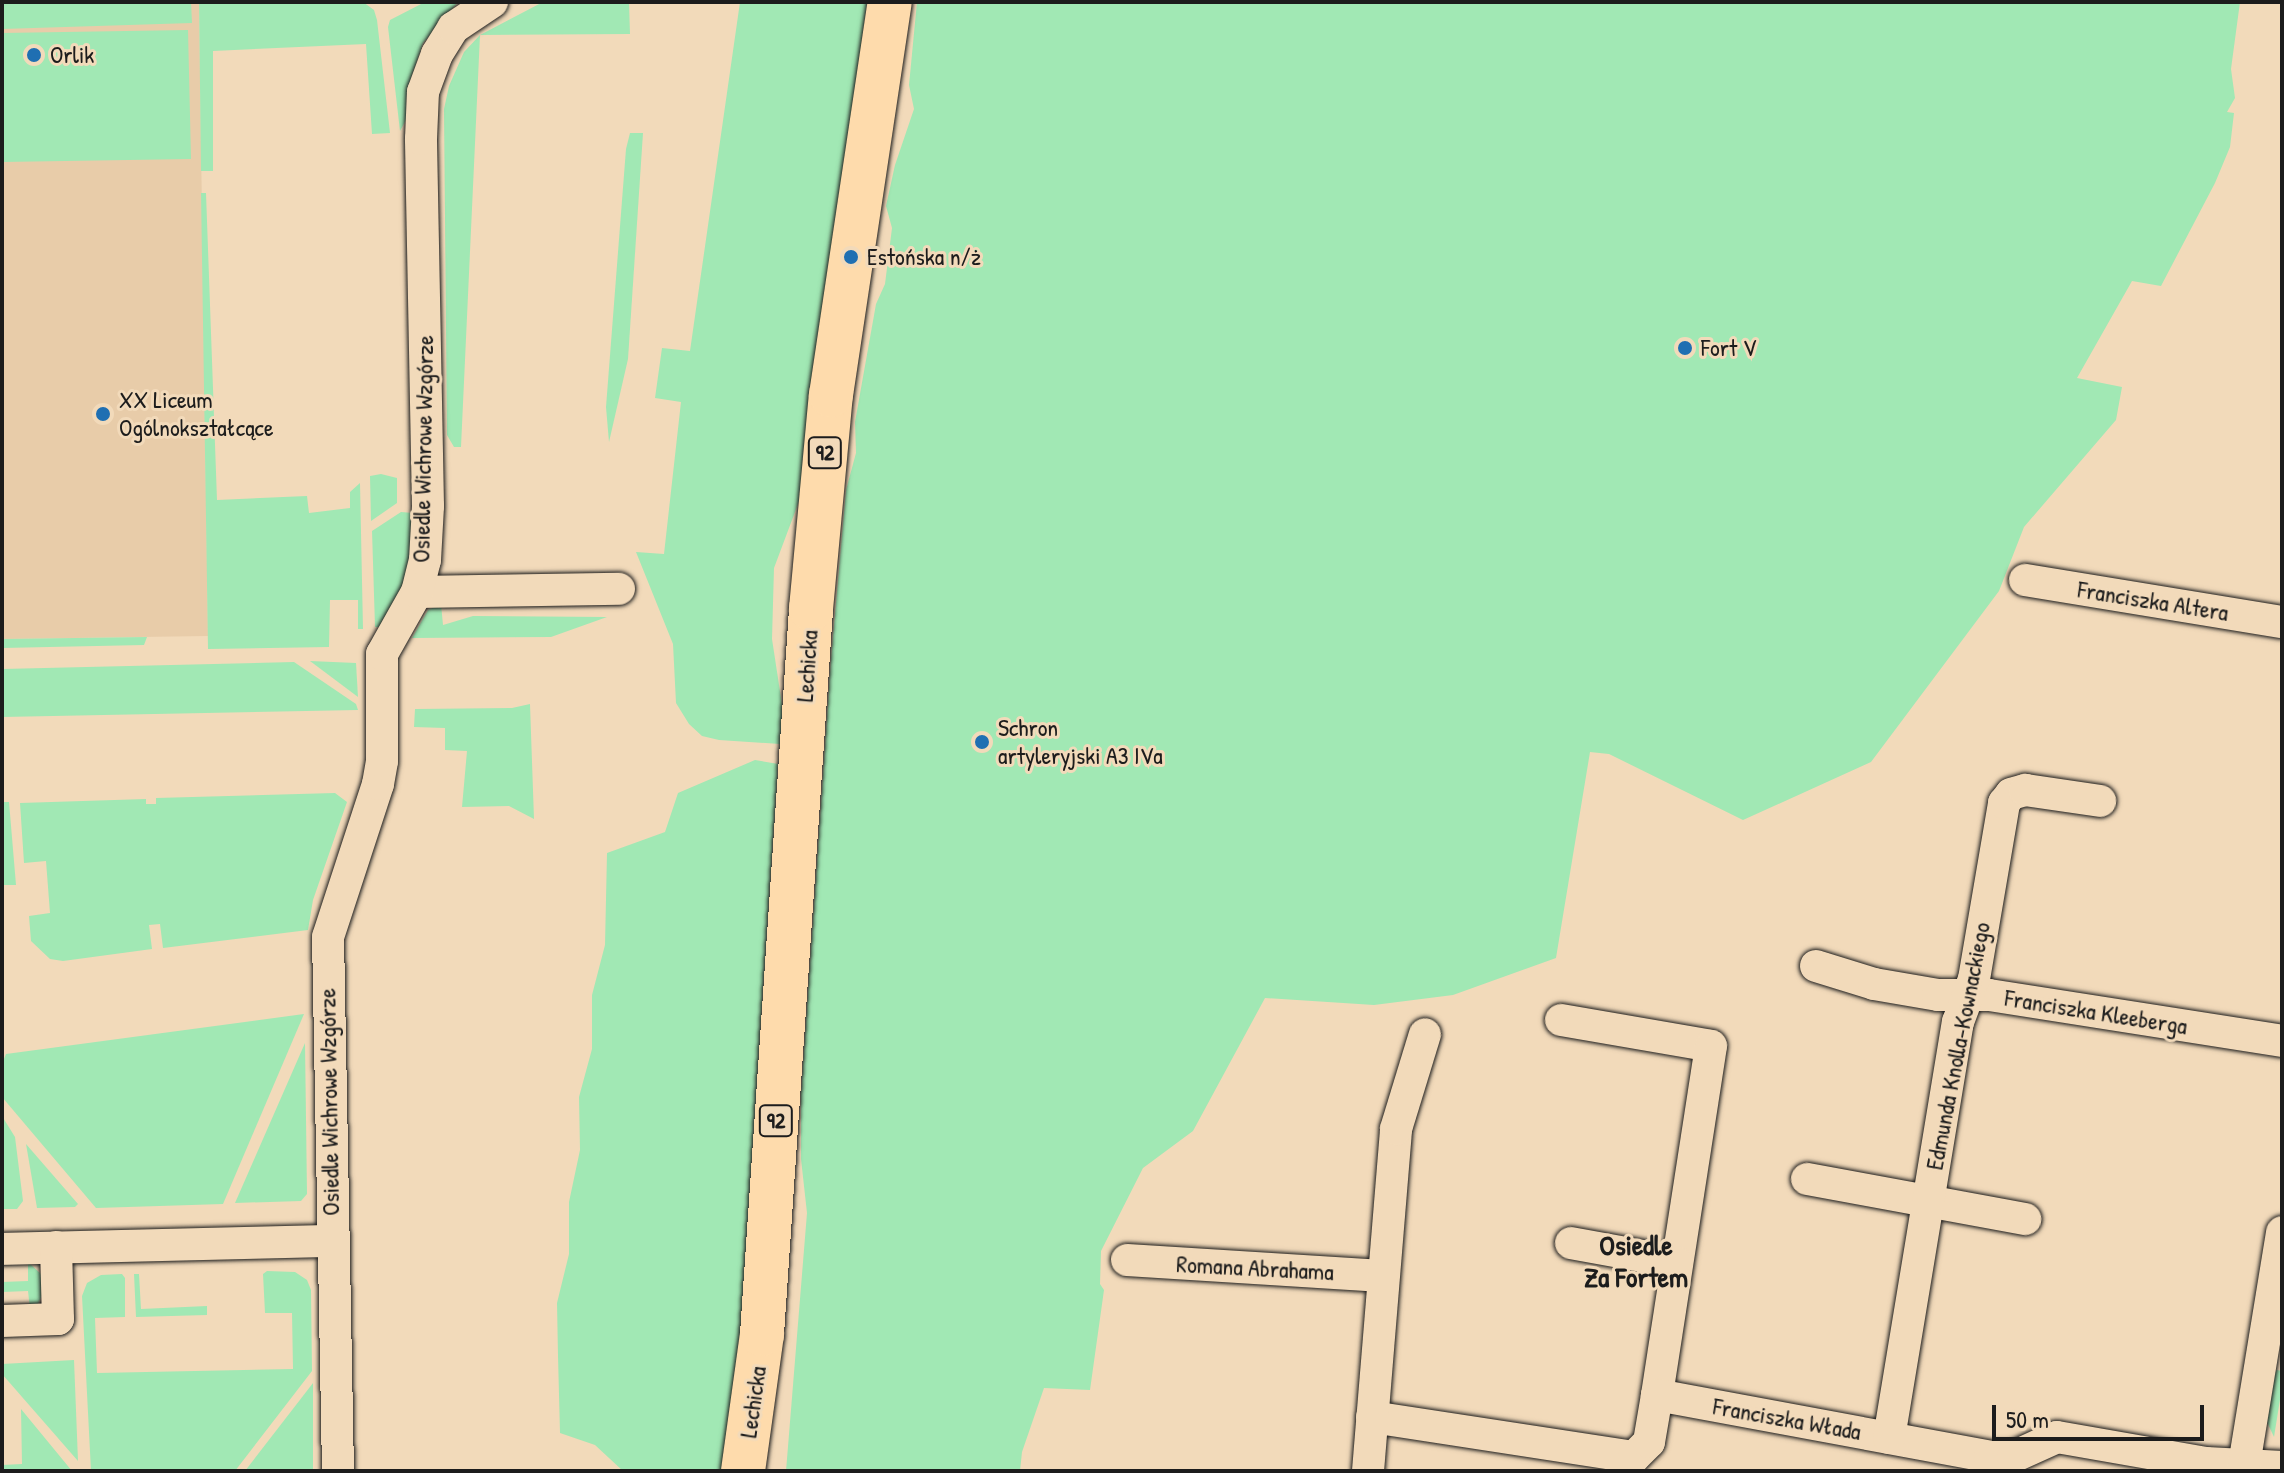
<!DOCTYPE html>
<meta charset="utf-8">
<style>
body{margin:0}
#map{position:relative;width:2284px;height:1473px;overflow:hidden;background:#f2daba;font-family:"Patrick Hand",sans-serif}
div>[style]{position:absolute}
[style*='--x']{left:calc(var(--x)*1px);top:calc(var(--y)*1px);width:calc(var(--w)*1px);rotate:calc(var(--a)*1deg)}
.built>*{inset:0;background:#e8cca9}
.green>*{inset:0;background:#a1e8b4}
.roads{filter:drop-shadow(0 0 2px #1c1c1c) drop-shadow(0 0 2px #1c1c1c)}
.street>*{height:32px;margin:-16px;padding:0 16px;transform-origin:16px;border-radius:16px;background:#f2daba}
.primary>*{height:44px;margin:-22px;padding:0 22px;transform-origin:22px;border-radius:22px;background:#fedbac}
.dots>*{width:22px;height:22px;translate:-50% -50%;box-sizing:border-box;border:4px solid #f2daba;border-radius:50%}
span{translate:-50% -50%;white-space:nowrap;text-align:center;line-height:1.15;-webkit-text-stroke:6px #f2daba;paint-order:stroke}
.shield-label span{padding:2px 6px;background:#f2daba;border:2px solid;border-radius:6px;-webkit-text-stroke-width:0}
.shield-label{font-size:22px;color:#1c1c1c;font-weight:700}
.poi-label{font-size:24px;color:#1c1c1c}
.left{translate:0 -50%;text-align:left}
.street-label{font-size:24px;color:#1c1c1c}
.quarter-label{font-size:28px;color:#1c1c1c;font-weight:700}
.frame{position:absolute;inset:0;border:4px solid #1c1c1c;pointer-events:none}
.scale{position:absolute;left:1992px;top:1405px;width:212px;height:36px;box-sizing:border-box;border:4px solid #1c1c1c;border-top:0;padding-left:10px;font-size:24px;line-height:28px;white-space:nowrap;color:#1c1c1c;-webkit-text-stroke:6px #f2daba;paint-order:stroke}
</style>
<div id="map">
<div class="built">
<i style="clip-path:polygon(2px 2px,199px 2px,208px 636px,2px 639px)"></i>
</div>
<div class="green">
<i style="clip-path:polygon(2px 2px,191px 2px,192px 23px,2px 29px)"></i>
<i style="clip-path:polygon(199px 2px,363px 2px,374px 10px,377px 20px,390px 133px,372px 134px,366px 44px,213px 51px,213px 171px,201px 171px)"></i>
<i style="clip-path:polygon(425px 2px,458px 2px,423px 43px,407px 90px,406px 120px,400px 131px,388px 27px,390px 20px)"></i>
<i style="clip-path:polygon(543px 2px,629px 2px,630px 34px,480px 35px,461px 447px,454px 447px,447px 435px,444px 109px,449px 86px,464px 52px,480px 35px)"></i>
<i style="clip-path:polygon(740px 2px,867px 2px,801px 496px,774px 568px,772px 639px,783px 711px,780px 744px,719px 740px,702px 736px,689px 724px,676px 703px,673px 644px,636px 552px,664px 554px,681px 402px,655px 398px,662px 348px,690px 351px)"></i>
<i style="clip-path:polygon(917px 2px,2240px 2px,2231px 69px,2235px 98px,2227px 112px,2234px 113px,2230px 147px,2215px 183px,2161px 286px,2132px 281px,2077px 378px,2122px 387px,2116px 420px,2024px 527px,1999px 591px,1871px 762px,1743px 820px,1609px 754px,1590px 752px,1556px 958px,1453px 995px,1374px 1005px,1265px 998px,1193px 1131px,1143px 1168px,1101px 1251px,1100px 1284px,1104px 1290px,1090px 1390px,1044px 1388px,1022px 1452px,1020px 1471px,786px 1471px,807px 1213px,801px 1159px,801px 1095px,831px 659px,846px 490px,856px 453px,855px 422px,876px 304px,885px 284px,892px 228px,886px 206px,895px 165px,914px 109px,909px 85px)"></i>
<i style="clip-path:polygon(188px 30px,191px 159px,2px 162px,2px 33px)"></i>
<i style="clip-path:polygon(630px 133px,643px 133px,628px 359px,609px 442px,606px 407px,626px 149px)"></i>
<i style="clip-path:polygon(201px 193px,206px 193px,217px 500px,307px 496px,309px 513px,350px 508px,350px 492px,360px 483px,363px 629px,358px 629px,358px 600px,330px 600px,329px 647px,208px 649px)"></i>
<i style="clip-path:polygon(381px 474px,397px 478px,397px 503px,371px 521px,370px 476px)"></i>
<i style="clip-path:polygon(401px 512px,413px 513px,407px 578px,379px 627px,375px 627px,372px 531px)"></i>
<i style="clip-path:polygon(441px 604px,443px 625px,473px 616px,607px 617px,551px 637px,412px 638px,428px 610px)"></i>
<i style="clip-path:polygon(147px 637px,144px 645px,2px 648px,2px 639px)"></i>
<i style="clip-path:polygon(310px 661px,356px 663px,358px 697px)"></i>
<i style="clip-path:polygon(294px 662px,356px 704px,358px 710px,2px 717px,2px 669px)"></i>
<i style="clip-path:polygon(530px 704px,534px 819px,509px 806px,462px 807px,467px 751px,445px 750px,445px 728px,414px 727px,415px 709px,512px 708px)"></i>
<i style="clip-path:polygon(755px 760px,778px 764px,731px 1471px,623px 1471px,595px 1445px,560px 1433px,558px 1356px,557px 1303px,569px 1254px,569px 1202px,580px 1150px,579px 1097px,592px 1049px,592px 995px,605px 945px,607px 853px,665px 832px,678px 793px)"></i>
<i style="clip-path:polygon(335px 793px,347px 802px,313px 900px,308px 930px,163px 948px,160px 924px,149px 925px,152px 949px,63px 961px,50px 959px,31px 941px,29px 916px,50px 913px,46px 861px,24px 863px,20px 803px,146px 799px,146px 804px,156px 804px,156px 798px)"></i>
<i style="clip-path:polygon(2px 802px,9px 802px,16px 885px,2px 885px)"></i>
<i style="clip-path:polygon(304px 1014px,223px 1204px,96px 1208px,2px 1097px,2px 1064px,6px 1054px)"></i>
<i style="clip-path:polygon(305px 1043px,307px 1194px,301px 1201px,235px 1203px)"></i>
<i style="clip-path:polygon(2px 1116px,15px 1137px,23px 1201px,17px 1209px,2px 1209px)"></i>
<i style="clip-path:polygon(26px 1144px,78px 1204px,75px 1207px,37px 1208px)"></i>
<i style="clip-path:polygon(28px 1262px,41px 1274px,42px 1295px,38px 1304px,30px 1309px,28px 1291px,2px 1292px,2px 1282px,28px 1281px)"></i>
<i style="clip-path:polygon(267px 1271px,295px 1272px,307px 1280px,311px 1290px,312px 1371px,235px 1471px,91px 1471px,82px 1296px,87px 1283px,101px 1275px,122px 1274px,125px 1278px,125px 1317px,95px 1318px,97px 1373px,293px 1369px,292px 1313px,265px 1313px,263px 1274px)"></i>
<i style="clip-path:polygon(134px 1274px,139px 1274px,141px 1309px,207px 1306px,207px 1315px,136px 1317px)"></i>
<i style="clip-path:polygon(74px 1360px,78px 1461px,2px 1374px,2px 1364px)"></i>
<i style="clip-path:polygon(2277px 1370px,2282px 1371px,2282px 1387px,2274px 1437px,2267px 1422px,2273px 1373px)"></i>
<i style="clip-path:polygon(313px 1383px,313px 1471px,245px 1471px)"></i>
<i style="clip-path:polygon(21px 1409px,72px 1471px,2px 1471px,2px 1465px,22px 1464px)"></i>
</div>
<div class="roads">
<div class="street">
<i style="--x:2025;--y:580;--w:260;--a:9.3"></i>
<i style="--x:417;--y:592;--w:202;--a:-0.9"></i>
<i style="--x:1816;--y:966;--w:61;--a:17.2"></i>
<i style="--x:1874;--y:984;--w:65;--a:9.8"></i>
<i style="--x:1938;--y:995;--w:51;--a:0"></i>
<i style="--x:1989;--y:995;--w:297;--a:8.9"></i>
<i style="--x:1561;--y:1020;--w:152;--a:9.8"></i>
<i style="--x:1711;--y:1046;--w:353;--a:98.8"></i>
<i style="--x:1807;--y:1179;--w:222;--a:10.4"></i>
<i style="--x:1571;--y:1243;--w:107;--a:10.3"></i>
<i style="--x:2;--y:1249;--w:329;--a:-1.4"></i>
<i style="--x:1127;--y:1260;--w:256;--a:3.6"></i>
<i style="--x:2;--y:1321;--w:56;--a:-2"></i>
<i style="--x:58;--y:1319;--w:72;--a:-91.6"></i>
<i style="--x:1372;--y:1417;--w:265;--a:8.7"></i>
<i style="--x:1634;--y:1457;--w:21;--a:-45"></i>
<i style="--x:1649;--y:1442;--w:48;--a:-80.3"></i>
<i style="--x:1657;--y:1395;--w:339;--a:10.5"></i>
<i style="--x:1990;--y:1457;--w:23;--a:0"></i>
<i style="--x:2013;--y:1457;--w:48;--a:-24.4"></i>
<i style="--x:2057;--y:1437;--w:151;--a:9.9"></i>
<i style="--x:2206;--y:1463;--w:76;--a:3"></i>
<i style="--x:1889;--y:1438;--w:422;--a:-80.6"></i>
<i style="--x:1958;--y:1022;--w:46;--a:-69.6"></i>
<i style="--x:1974;--y:979;--w:179;--a:-80.3"></i>
<i style="--x:2004;--y:803;--w:11;--a:-52"></i>
<i style="--x:2011;--y:794;--w:15;--a:-16"></i>
<i style="--x:2025;--y:790;--w:76;--a:8.3"></i>
<i style="--x:338;--y:1471;--w:534;--a:-91.07"></i>
<i style="--x:328;--y:937;--w:161;--a:-71.9"></i>
<i style="--x:378;--y:784;--w:23;--a:-80"></i>
<i style="--x:382;--y:761;--w:107;--a:-90"></i>
<i style="--x:382;--y:654;--w:71;--a:-60.6"></i>
<i style="--x:417;--y:592;--w:33;--a:-76"></i>
<i style="--x:425;--y:560;--w:54;--a:-86.8"></i>
<i style="--x:428;--y:506;--w:367;--a:-91.1"></i>
<i style="--x:421;--y:139;--w:47;--a:-87.6"></i>
<i style="--x:423;--y:92;--w:40;--a:-69.8"></i>
<i style="--x:437;--y:54;--w:31;--a:-58"></i>
<i style="--x:453;--y:28;--w:47;--a:-33.7"></i>
<i style="--x:1368;--y:1471;--w:343;--a:-85.3"></i>
<i style="--x:1396;--y:1129;--w:99;--a:-73"></i>
<i style="--x:2243;--y:1471;--w:242;--a:-80.7"></i>
</div>
<div class="primary">
<i style="--x:743;--y:1471;--w:138;--a:-82.1"></i>
<i style="--x:762;--y:1334;--w:727;--a:-86.13"></i>
<i style="--x:811;--y:609;--w:215;--a:-84.7"></i>
<i style="--x:831;--y:395;--w:397;--a:-81.5"></i>
</div>
</div>
<div class="dots">
<i style="left:34px;top:55px;background:#1f6fb2"></i>
<i style="left:851px;top:257px;background:#1f6fb2"></i>
<i style="left:1685px;top:348px;background:#1f6fb2"></i>
<i style="left:103px;top:414px;background:#1f6fb2"></i>
<i style="left:982px;top:742px;background:#1f6fb2"></i>
</div>
<div class="shield-label">
<span style="left:825px;top:453px">92</span>
<span style="left:776px;top:1121px">92</span>
</div>
<div class="poi-label">
<span class="left" style="left:50px;top:55px">Orlik</span>
<span class="left" style="left:867px;top:257px">Estońska n/ż</span>
<span class="left" style="left:1701px;top:348px">Fort V</span>
<span class="left" style="left:119px;top:414px">XX Liceum<br>Ogólnokształcące</span>
<span class="left" style="left:998px;top:742px">Schron<br>artyleryjski A3 IVa</span>
</div>
<div class="street-label">
<span style="left:423px;top:449px;rotate:-89deg">Osiedle Wichrowe Wzgórze</span>
<span style="left:2153px;top:601px;rotate:9deg">Franciszka Altera</span>
<span style="left:807px;top:666px;rotate:-86deg">Lechicka</span>
<span style="left:2096px;top:1012px;rotate:9deg">Franciszka Kleeberga</span>
<span style="left:1958px;top:1046px;rotate:-79deg">Edmunda Knolla-Kownackiego</span>
<span style="left:329px;top:1102px;rotate:-91deg">Osiedle Wichrowe Wzgórze</span>
<span style="left:1255px;top:1268px;rotate:3deg">Romana Abrahama</span>
<span style="left:753px;top:1402px;rotate:-82deg">Lechicka</span>
<span style="left:1787px;top:1419px;rotate:10deg">Franciszka Włada</span>
</div>
<div class="quarter-label">
<span style="left:1636px;top:1261px">Osiedle<br>Za Fortem</span>
</div>
<div class="frame"></div>
<div class="scale">50 m</div>
</div>
